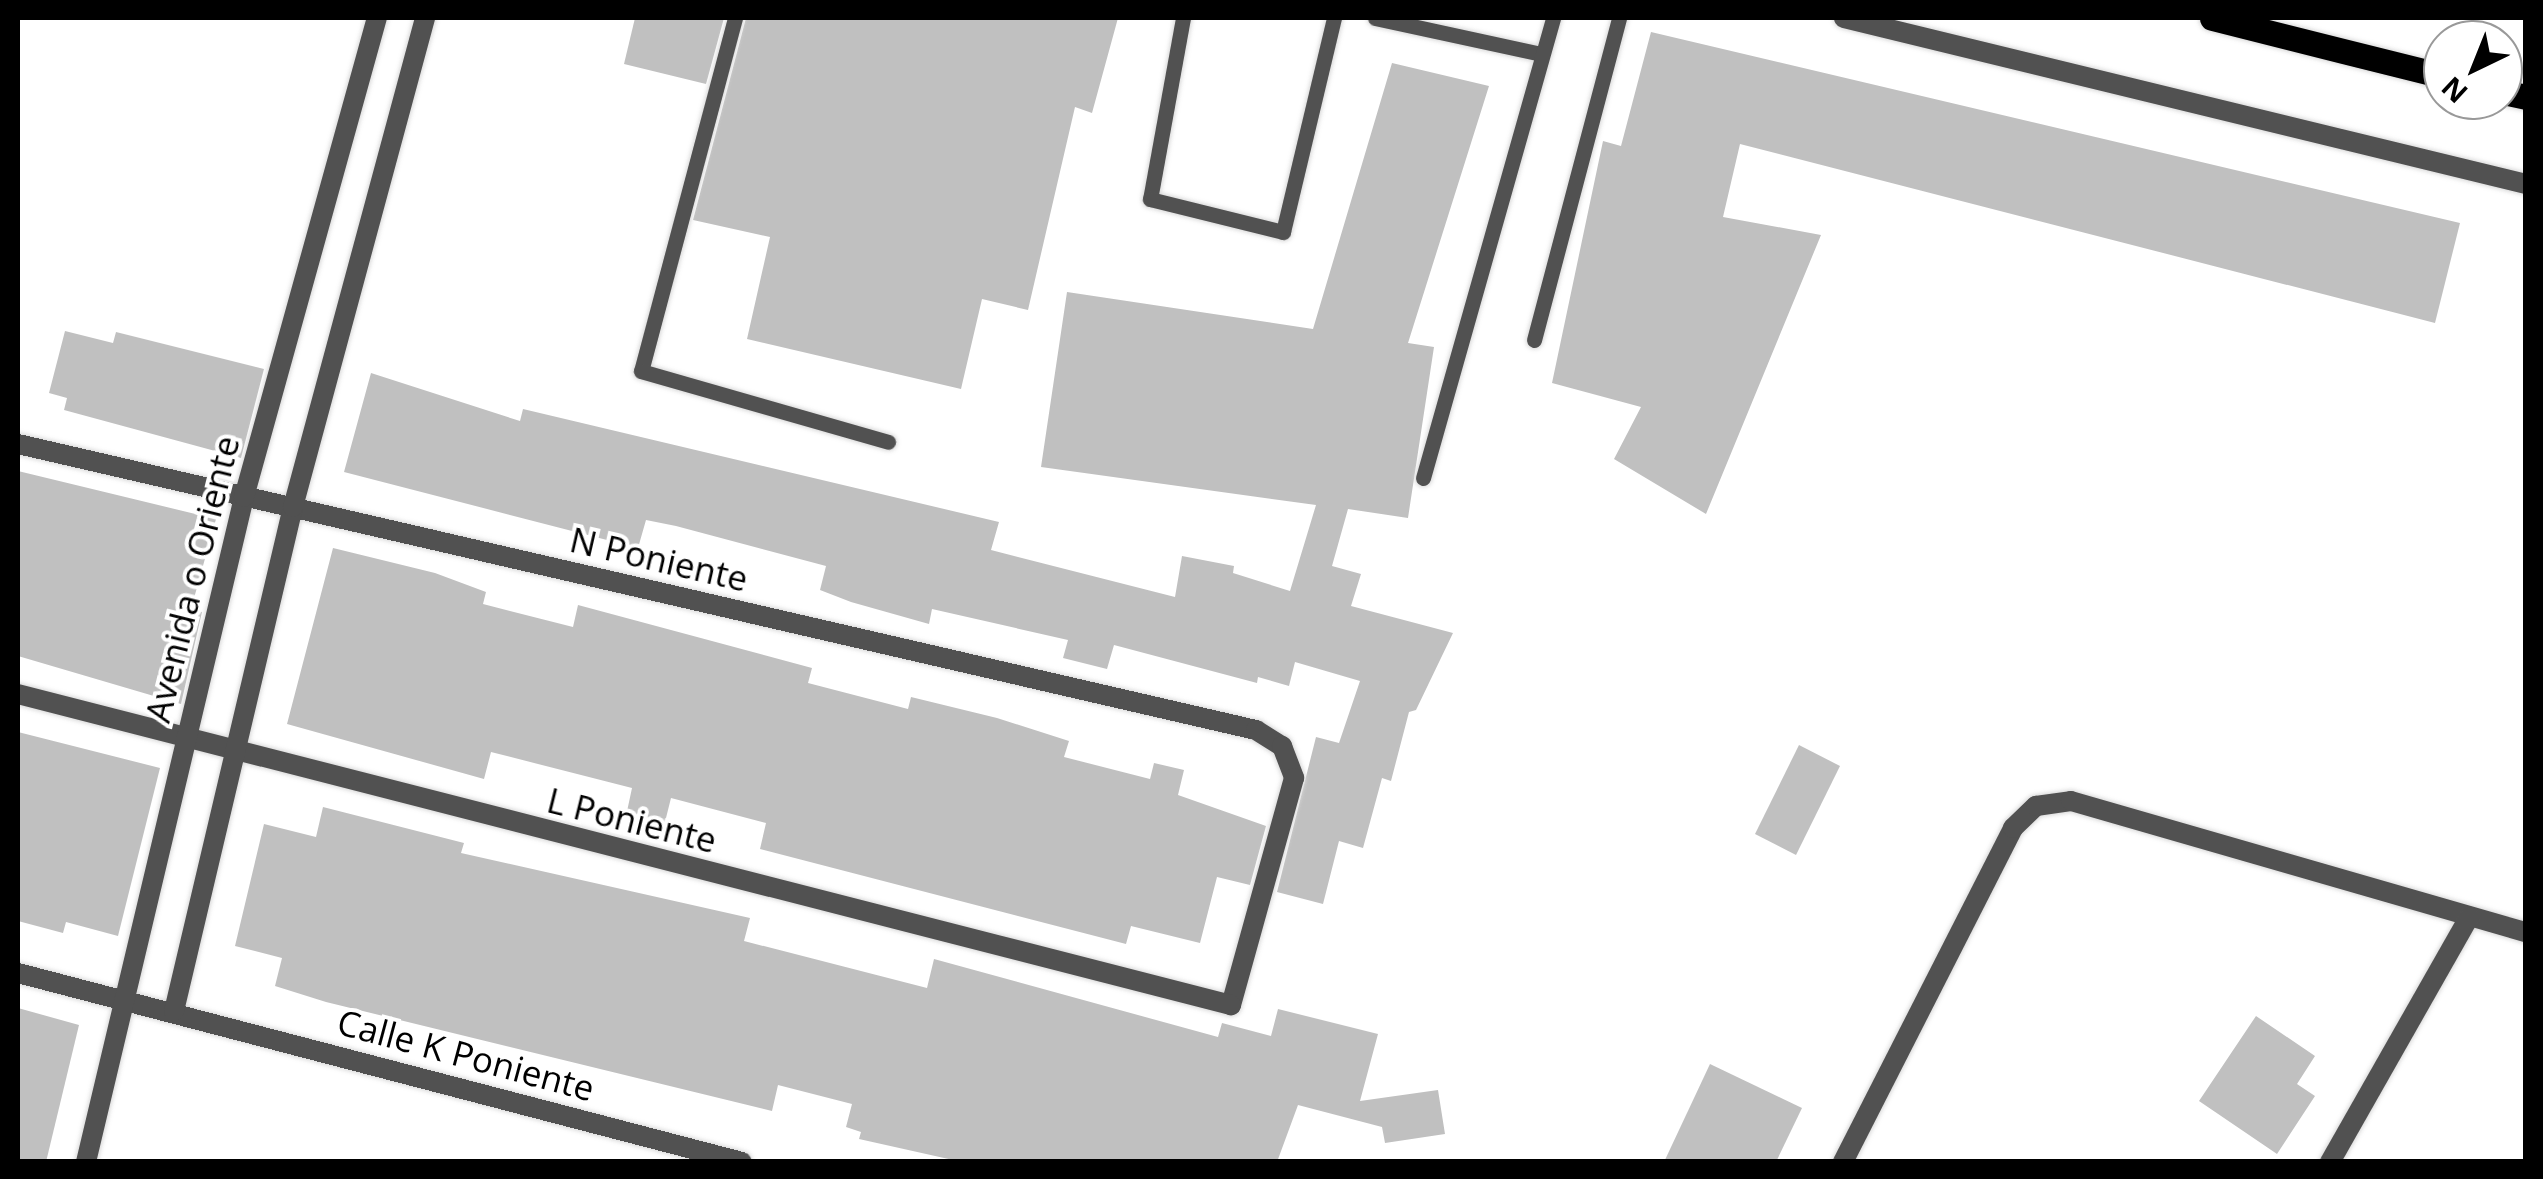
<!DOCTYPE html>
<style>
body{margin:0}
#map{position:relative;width:2543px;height:1179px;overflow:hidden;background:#fff;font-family:"Open Sans",sans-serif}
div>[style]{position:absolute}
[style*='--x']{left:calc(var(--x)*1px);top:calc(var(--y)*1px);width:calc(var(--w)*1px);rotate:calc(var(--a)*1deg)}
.building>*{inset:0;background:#c0c0c0}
.roads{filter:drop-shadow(0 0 2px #dbdbdb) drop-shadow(0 0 2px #dbdbdb)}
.service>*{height:15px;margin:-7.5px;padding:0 7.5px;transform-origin:7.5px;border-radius:7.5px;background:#515151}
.minor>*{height:20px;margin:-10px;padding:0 10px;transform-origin:10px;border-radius:10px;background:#515151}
.tertiary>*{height:20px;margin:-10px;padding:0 10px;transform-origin:10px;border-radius:10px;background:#515151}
.primary>*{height:25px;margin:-12.5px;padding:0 12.5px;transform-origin:12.5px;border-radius:12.5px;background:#000}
span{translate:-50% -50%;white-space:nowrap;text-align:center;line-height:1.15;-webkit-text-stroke:8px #fff;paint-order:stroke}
.street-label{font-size:35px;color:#000}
.frame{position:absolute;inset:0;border:20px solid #000;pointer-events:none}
.north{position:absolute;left:2423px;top:20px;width:100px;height:100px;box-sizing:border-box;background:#fff;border:2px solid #999;border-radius:50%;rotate:223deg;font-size:28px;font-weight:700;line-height:40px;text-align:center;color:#000}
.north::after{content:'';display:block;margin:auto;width:35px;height:45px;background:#000;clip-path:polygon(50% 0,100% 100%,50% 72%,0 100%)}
</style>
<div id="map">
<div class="building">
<i style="clip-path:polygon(635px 18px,724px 18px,706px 84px,624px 64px)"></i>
<i style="clip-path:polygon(746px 18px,1118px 18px,1092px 113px,1075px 107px,1028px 310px,982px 299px,961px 389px,747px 339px,770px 237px,693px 220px)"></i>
<i style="clip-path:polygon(1651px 32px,2460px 223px,2435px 323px,1740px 144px,1723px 217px,1821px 235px,1706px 514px,1614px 459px,1641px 407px,1552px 383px,1603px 141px,1621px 146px)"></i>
<i style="clip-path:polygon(1392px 63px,1489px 86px,1408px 343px,1434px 347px,1408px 518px,1348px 509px,1332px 566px,1361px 574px,1351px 606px,1453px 633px,1416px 710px,1409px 712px,1391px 781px,1382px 778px,1363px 848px,1339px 841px,1323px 904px,1277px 892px,1316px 737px,1339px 743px,1360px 681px,1295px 662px,1289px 686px,1258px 677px,1257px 683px,1114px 645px,1107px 669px,1063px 658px,1068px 640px,932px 609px,929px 624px,851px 602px,820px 590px,826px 566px,676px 526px,646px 520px,638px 548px,344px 472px,371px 373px,520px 421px,523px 409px,999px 522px,991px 550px,1175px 597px,1182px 556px,1234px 566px,1233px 573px,1290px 591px,1316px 505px,1041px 467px,1067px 292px,1313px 329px)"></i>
<i style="clip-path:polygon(65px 331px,113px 343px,116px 332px,264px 369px,241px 458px,64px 410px,67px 398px,49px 393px)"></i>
<i style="clip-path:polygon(18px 471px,216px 519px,191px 609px,202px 612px,181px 704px,18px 656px)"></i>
<i style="clip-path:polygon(333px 548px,435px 573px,486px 592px,483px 604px,573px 627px,578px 605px,812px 668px,808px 683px,908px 709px,911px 697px,997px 718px,1069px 741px,1064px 757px,1150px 779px,1154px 763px,1184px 770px,1178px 795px,1266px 826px,1250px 885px,1217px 877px,1200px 943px,1131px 926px,1126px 944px,760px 849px,766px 823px,671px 798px,664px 826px,626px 816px,632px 788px,491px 752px,484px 779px,287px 724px)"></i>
<i style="clip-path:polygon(18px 732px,160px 768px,118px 936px,66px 922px,63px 933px,18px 921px)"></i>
<i style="clip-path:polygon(1799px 745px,1840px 766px,1796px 855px,1755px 834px)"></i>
<i style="clip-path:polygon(323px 807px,464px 843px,461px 853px,750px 918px,744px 941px,927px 988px,934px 959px,1218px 1037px,1222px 1023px,1271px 1036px,1278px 1009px,1378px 1034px,1360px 1101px,1438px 1090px,1445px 1134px,1385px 1143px,1382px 1127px,1298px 1105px,1277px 1162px,962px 1162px,859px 1139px,861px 1132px,846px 1127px,852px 1104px,778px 1085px,772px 1111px,326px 1002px,275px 986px,282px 958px,235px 946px,264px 824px,316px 837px)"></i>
<i style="clip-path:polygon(18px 1008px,79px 1025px,46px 1162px,18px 1162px)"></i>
<i style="clip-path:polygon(2256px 1016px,2315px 1056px,2297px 1084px,2315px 1096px,2277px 1154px,2199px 1101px)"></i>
<i style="clip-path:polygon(1710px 1064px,1802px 1108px,1776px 1162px,1664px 1162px)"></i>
</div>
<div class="roads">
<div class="service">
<i style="--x:735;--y:18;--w:365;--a:104.9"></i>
<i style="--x:641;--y:371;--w:257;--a:16"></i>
<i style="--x:1183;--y:18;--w:184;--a:100.3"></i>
<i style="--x:1150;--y:199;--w:137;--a:13.9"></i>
<i style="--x:1283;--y:232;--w:220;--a:-76.6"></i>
<i style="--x:1375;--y:18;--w:171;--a:12.2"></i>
<i style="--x:1534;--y:340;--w:333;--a:-75.2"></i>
<i style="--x:1423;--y:478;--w:478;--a:-74.2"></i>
</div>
<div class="minor">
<i style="--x:18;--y:444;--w:1271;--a:13.01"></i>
<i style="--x:1256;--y:730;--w:31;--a:32"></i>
<i style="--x:1282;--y:746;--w:34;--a:69"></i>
<i style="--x:1294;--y:778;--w:236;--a:105.5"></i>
<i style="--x:1231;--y:1005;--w:1252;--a:-165.62"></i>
<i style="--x:18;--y:973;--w:748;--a:14.63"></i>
<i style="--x:174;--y:1011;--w:518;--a:-76.72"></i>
<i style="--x:293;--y:507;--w:507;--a:-74.89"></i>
<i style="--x:86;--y:1162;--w:684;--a:-76.63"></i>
<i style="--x:244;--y:497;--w:497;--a:-74.5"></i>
<i style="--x:1843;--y:1162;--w:375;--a:-63"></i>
<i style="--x:2013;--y:828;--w:32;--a:-44"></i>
<i style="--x:2036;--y:806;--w:35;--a:-8"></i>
<i style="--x:2071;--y:801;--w:473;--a:16.1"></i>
<i style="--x:2330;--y:1162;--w:282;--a:-60.4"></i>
</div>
<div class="tertiary">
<i style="--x:1844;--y:18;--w:702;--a:13.68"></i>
</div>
<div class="primary">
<i style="--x:2212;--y:18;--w:238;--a:14.1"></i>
<i style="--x:2503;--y:92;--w:24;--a:12"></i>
</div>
</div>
<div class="street-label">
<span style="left:659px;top:559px;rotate:13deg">N Poniente</span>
<span style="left:192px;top:579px;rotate:-76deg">Avenida o Oriente</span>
<span style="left:632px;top:820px;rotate:14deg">L Poniente</span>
<span style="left:466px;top:1055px;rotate:15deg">Calle K Poniente</span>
</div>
<div class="frame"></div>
<div class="north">N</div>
</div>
